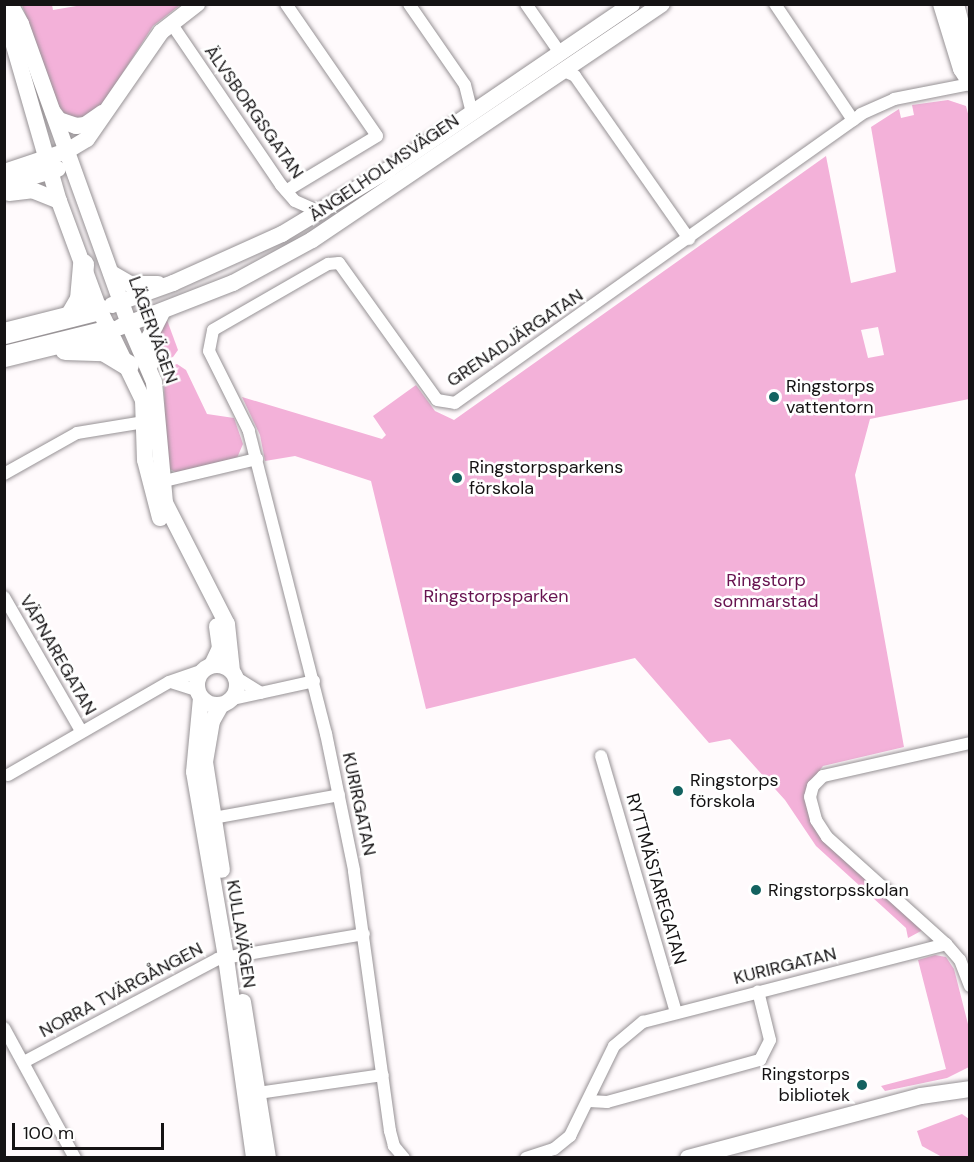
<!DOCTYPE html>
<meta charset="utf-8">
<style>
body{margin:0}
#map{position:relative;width:974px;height:1162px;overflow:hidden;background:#fffafc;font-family:"DM Sans",sans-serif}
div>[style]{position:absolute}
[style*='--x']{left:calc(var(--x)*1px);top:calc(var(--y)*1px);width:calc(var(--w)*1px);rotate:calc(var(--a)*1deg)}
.green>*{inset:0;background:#f3b1d9}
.roads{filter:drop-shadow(0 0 2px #979295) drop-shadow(0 0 2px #979295)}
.street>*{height:12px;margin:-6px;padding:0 6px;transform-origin:6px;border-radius:6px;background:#fff}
.secondary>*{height:16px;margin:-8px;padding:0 8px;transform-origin:8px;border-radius:8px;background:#fff}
.secondary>.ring{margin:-8px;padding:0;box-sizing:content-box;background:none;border:16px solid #fff;border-radius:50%}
.highway>*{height:21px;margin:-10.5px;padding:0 10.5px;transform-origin:10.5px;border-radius:10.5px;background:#fff}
.dots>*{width:16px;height:16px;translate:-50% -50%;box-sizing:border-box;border:3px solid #fff;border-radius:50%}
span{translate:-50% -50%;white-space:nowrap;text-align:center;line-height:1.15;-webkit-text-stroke:5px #fff;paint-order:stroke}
.street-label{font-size:18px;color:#151314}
.poi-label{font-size:18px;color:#151314}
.left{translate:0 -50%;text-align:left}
.right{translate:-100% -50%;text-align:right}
.park-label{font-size:18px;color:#671350}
.frame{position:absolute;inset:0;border:6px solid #151314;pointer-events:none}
.scale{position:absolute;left:12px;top:1123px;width:152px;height:27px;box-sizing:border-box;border:3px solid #151314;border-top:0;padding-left:8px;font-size:18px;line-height:21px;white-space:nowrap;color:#151314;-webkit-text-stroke:4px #fff;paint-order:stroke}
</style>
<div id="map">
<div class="green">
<i style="clip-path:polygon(88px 4px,180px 5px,153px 26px,100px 108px,82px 121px,62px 115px,22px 5px,52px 5px,53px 10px)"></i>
<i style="clip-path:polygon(evenodd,948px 100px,966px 106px,970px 121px,969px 399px,870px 419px,855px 475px,904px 747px,823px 766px,811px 782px,809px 811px,921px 924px,921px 931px,908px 938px,906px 928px,816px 846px,785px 800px,730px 739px,709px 743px,635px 658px,426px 709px,371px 481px,295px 456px,265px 461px,260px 435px,242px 397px,382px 439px,386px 435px,373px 416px,416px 385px,435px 411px,454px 420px,826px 156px,851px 283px,896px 272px,871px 127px,899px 109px,901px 118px,914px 115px,912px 105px,948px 100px,878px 327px,884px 355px,868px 358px,861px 330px,878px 327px)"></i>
<i style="clip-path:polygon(167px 320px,178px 350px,173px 357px,160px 362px,154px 334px)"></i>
<i style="clip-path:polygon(177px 364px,186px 370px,207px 414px,234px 418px,243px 444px,237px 458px,177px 473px,168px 468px,165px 459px,164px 369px)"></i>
<i style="clip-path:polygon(935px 955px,946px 957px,954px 969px,969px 1028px,969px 1067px,947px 1078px,885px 1091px,881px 1086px,946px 1069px,918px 960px)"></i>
<i style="clip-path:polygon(962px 1114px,969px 1119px,969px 1157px,942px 1157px,922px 1146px,917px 1131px)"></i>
</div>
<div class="roads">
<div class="street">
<i style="--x:286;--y:4;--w:160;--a:55.4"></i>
<i style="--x:377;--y:136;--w:106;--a:148.9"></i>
<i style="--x:409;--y:4;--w:98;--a:55.3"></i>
<i style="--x:465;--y:85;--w:30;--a:76"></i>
<i style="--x:526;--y:4;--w:60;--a:55.2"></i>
<i style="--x:775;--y:4;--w:140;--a:56.1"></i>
<i style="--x:171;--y:23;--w:196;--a:55.8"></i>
<i style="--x:281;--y:185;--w:21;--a:49"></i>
<i style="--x:295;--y:201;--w:24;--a:24"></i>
<i style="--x:564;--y:71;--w:12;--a:24"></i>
<i style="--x:575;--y:76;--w:199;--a:55"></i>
<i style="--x:4;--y:474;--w:84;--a:-29.3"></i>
<i style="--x:77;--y:433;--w:68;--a:-9.3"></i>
<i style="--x:156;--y:483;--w:104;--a:-13.4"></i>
<i style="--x:4;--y:597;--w:155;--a:60.1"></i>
<i style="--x:237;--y:678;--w:28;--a:32"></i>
<i style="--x:171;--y:682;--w:28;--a:18"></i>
<i style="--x:233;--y:699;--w:83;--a:-12.5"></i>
<i style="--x:970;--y:743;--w:151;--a:167.3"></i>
<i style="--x:823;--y:776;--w:14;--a:135"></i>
<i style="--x:813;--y:786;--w:11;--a:105"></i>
<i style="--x:810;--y:797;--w:24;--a:75"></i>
<i style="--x:816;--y:820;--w:20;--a:57"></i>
<i style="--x:827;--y:837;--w:160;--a:42"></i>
<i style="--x:946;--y:944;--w:21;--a:49"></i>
<i style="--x:960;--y:960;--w:28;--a:69"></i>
<i style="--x:601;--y:756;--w:267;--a:73.7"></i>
<i style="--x:8;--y:775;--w:186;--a:-30"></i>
<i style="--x:169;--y:682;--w:36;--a:-19"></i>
<i style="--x:213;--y:818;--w:128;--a:-10.3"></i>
<i style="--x:4;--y:1028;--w:148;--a:61.4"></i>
<i style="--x:24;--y:1062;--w:220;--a:-28"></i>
<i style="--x:218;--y:959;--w:148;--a:-9.7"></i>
<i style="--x:258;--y:1093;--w:126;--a:-8.2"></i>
<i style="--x:589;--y:1101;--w:18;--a:3"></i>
<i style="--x:607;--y:1102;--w:159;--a:-15.4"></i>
<i style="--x:760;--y:1060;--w:22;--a:-63"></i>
<i style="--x:770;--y:1040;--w:50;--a:-103.8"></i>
<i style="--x:404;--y:1158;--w:16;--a:-130"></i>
<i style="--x:394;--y:1146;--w:16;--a:-105"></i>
<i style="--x:390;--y:1131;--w:263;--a:-97.9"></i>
<i style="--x:354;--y:870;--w:139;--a:-101.6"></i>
<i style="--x:326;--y:734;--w:313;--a:-104.3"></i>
<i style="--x:249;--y:431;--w:89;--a:-116.6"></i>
<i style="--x:209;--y:351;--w:21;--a:-79"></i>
<i style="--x:213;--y:330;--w:133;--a:-29.9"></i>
<i style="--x:328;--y:264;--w:11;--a:-5"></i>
<i style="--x:339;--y:263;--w:168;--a:54.4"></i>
<i style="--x:437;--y:400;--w:18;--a:9"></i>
<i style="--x:455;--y:403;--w:498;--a:-35.4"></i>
<i style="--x:861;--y:114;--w:36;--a:-24"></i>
<i style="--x:894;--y:99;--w:77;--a:-11.2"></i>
<i style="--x:526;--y:1158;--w:29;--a:-18"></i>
<i style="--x:554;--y:1149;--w:21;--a:-39"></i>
<i style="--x:570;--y:1136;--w:100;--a:-63.9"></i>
<i style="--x:614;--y:1046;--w:38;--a:-40"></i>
<i style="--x:643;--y:1022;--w:313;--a:-14.4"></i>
</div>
<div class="secondary">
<i style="--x:10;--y:4;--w:23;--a:61"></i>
<i style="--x:21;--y:24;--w:319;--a:70.2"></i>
<i style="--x:129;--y:324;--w:63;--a:66.7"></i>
<i style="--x:154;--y:382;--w:121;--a:84.8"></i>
<i style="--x:165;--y:503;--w:136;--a:62.9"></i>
<i style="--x:227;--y:624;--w:47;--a:83.9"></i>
<i style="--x:941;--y:4;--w:68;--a:72.9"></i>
<i style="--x:961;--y:69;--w:17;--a:57"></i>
<i style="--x:956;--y:4;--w:56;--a:75.5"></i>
<i style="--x:4;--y:11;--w:198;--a:73.9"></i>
<i style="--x:59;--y:201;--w:115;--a:69.7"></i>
<i style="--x:99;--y:309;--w:101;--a:64.2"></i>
<i style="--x:143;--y:400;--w:60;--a:88.1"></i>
<i style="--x:145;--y:460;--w:60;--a:75.5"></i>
<i style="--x:53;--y:112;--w:10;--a:53"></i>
<i style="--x:59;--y:120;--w:18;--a:19"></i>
<i style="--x:76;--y:126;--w:9;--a:-6"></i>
<i style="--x:85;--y:125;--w:21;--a:-35"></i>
<i style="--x:4;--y:172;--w:66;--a:-18.4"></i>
<i style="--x:67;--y:151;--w:23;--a:-31"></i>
<i style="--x:87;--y:139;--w:130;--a:-55.3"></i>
<i style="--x:161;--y:32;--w:46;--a:-37.9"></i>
<i style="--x:4;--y:185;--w:56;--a:-16.5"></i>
<i style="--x:9;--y:193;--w:23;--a:-7"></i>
<i style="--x:32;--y:190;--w:29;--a:22"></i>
<i style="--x:111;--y:273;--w:22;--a:30"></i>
<i style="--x:130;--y:284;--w:28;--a:0"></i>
<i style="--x:112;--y:305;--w:65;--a:-19.8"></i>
<i style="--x:173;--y:283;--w:120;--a:-24.2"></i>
<i style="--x:282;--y:234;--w:124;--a:-31.1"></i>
<i style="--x:388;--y:170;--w:295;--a:-34.2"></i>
<i style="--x:120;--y:327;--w:121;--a:-21.3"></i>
<i style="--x:233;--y:283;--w:90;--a:-28.6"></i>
<i style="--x:312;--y:240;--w:422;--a:-34"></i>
<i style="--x:151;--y:363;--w:25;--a:-95"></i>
<i style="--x:149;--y:338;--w:27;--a:-63"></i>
<i class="ring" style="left:197px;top:665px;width:24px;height:24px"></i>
<i style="--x:212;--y:665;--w:19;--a:-65"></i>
<i style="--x:220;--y:648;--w:22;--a:-98"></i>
<i style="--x:201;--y:698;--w:74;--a:95.4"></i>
<i style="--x:194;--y:772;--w:189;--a:80.2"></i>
<i style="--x:226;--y:958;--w:202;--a:82"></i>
<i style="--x:221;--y:705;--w:18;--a:119"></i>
<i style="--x:212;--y:721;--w:42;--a:99.7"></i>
<i style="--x:205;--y:762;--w:109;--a:81.1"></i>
<i style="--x:243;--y:1002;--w:158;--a:80.9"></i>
<i style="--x:688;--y:1158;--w:241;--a:-14.9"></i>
<i style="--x:921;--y:1096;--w:49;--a:-8.1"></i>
</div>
<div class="highway">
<i style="--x:70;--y:316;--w:20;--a:-60"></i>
<i style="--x:80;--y:299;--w:35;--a:-85"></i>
<i style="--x:4;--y:333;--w:98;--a:-14.2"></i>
<i style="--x:65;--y:349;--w:38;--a:2"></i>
<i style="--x:103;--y:350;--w:29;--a:31"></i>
<i style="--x:4;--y:356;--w:109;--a:-13.8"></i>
</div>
</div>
<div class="dots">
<i style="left:774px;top:397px;background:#136260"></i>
<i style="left:457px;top:478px;background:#136260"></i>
<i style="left:678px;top:791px;background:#136260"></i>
<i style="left:756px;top:890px;background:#136260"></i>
<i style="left:862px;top:1085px;background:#136260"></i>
</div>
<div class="street-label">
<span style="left:254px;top:112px;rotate:55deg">ÄLVSBORGSGATAN</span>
<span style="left:384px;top:168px;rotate:-34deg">ÄNGELHOLMSVÄGEN</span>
<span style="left:153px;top:330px;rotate:70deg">LÄGERVÄGEN</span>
<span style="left:515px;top:338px;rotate:-34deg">GRENADJÄRGATAN</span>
<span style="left:58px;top:655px;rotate:60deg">VÄPNAREGATAN</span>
<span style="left:359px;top:804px;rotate:78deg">KURIRGATAN</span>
<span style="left:656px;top:879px;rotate:74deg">RYTTMÄSTAREGATAN</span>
<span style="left:241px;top:934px;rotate:81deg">KULLAVÄGEN</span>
<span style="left:785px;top:966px;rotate:-14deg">KURIRGATAN</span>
<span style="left:121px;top:990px;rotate:-28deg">NORRA TVÄRGÅNGEN</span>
</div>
<div class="poi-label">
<span class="left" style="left:786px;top:397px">Ringstorps<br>vattentorn</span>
<span class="left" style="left:469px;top:478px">Ringstorpsparkens<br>förskola</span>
<span class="left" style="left:690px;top:791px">Ringstorps<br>förskola</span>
<span class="left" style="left:768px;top:890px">Ringstorpsskolan</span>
<span class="right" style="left:850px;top:1085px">Ringstorps<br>bibliotek</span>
</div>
<div class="park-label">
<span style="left:766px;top:591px">Ringstorp<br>sommarstad</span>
<span style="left:496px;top:596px">Ringstorpsparken</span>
</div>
<div class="frame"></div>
<div class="scale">100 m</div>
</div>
